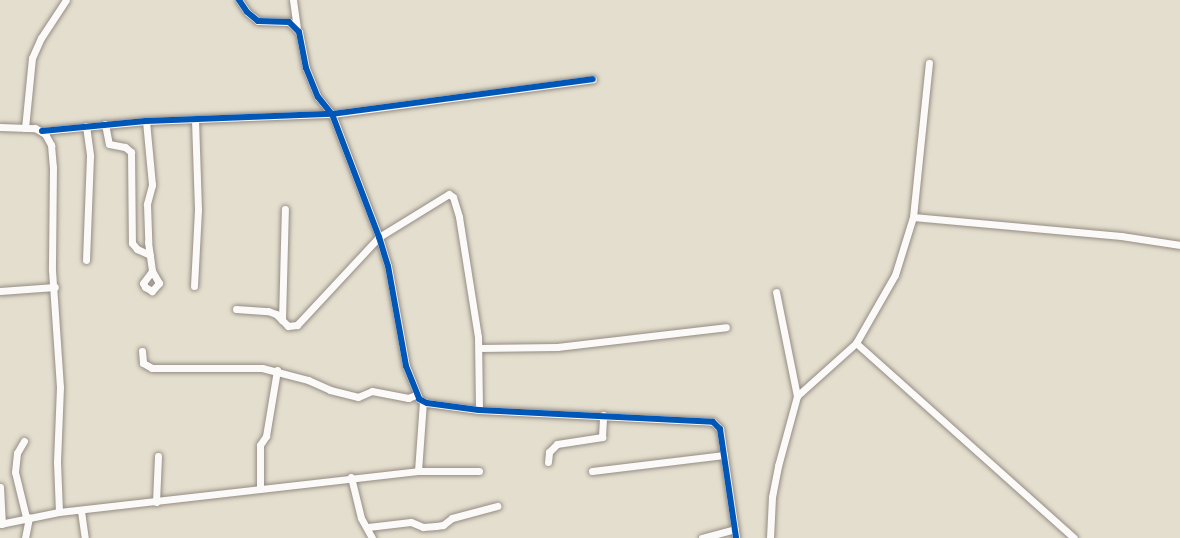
<!DOCTYPE html>
<style>
body{margin:0}
#map{position:relative;width:1180px;height:538px;overflow:hidden;background:#e3decd;font-family:"Gochi Hand",sans-serif}
div>[style]{position:absolute}
[style*='--x']{left:calc(var(--x)*1px);top:calc(var(--y)*1px);width:calc(var(--w)*1px);rotate:calc(var(--a)*1deg)}
.roads{filter:drop-shadow(0 0 2px #958c85) drop-shadow(0 0 2px #958c85)}
.minor>*{height:7px;margin:-3.5px;padding:0 3.5px;transform-origin:3.5px;border-radius:3.5px;background:#fbfaf8}
.cycleway>*{height:6px;margin:-3px;padding:0 3px;transform-origin:3px;border-radius:3px;background:#0057b8}
span{translate:-50% -50%;white-space:nowrap;text-align:center;line-height:1.15;-webkit-text-stroke:4.5px #f6f6f2;paint-order:stroke}
</style>
<div id="map">
<div class="roads">
<div class="minor">
<i style="--x:239;--y:0;--w:14;--a:56"></i>
<i style="--x:247;--y:12;--w:14;--a:39"></i>
<i style="--x:258;--y:21;--w:31;--a:2"></i>
<i style="--x:289;--y:22;--w:14;--a:45"></i>
<i style="--x:299;--y:32;--w:37;--a:79"></i>
<i style="--x:306;--y:68;--w:31;--a:68"></i>
<i style="--x:318;--y:97;--w:22;--a:51"></i>
<i style="--x:332;--y:114;--w:132;--a:69.1"></i>
<i style="--x:379;--y:237;--w:30;--a:73"></i>
<i style="--x:388;--y:266;--w:102;--a:79.8"></i>
<i style="--x:406;--y:366;--w:35;--a:68"></i>
<i style="--x:419;--y:399;--w:9;--a:27"></i>
<i style="--x:427;--y:403;--w:52;--a:7.7"></i>
<i style="--x:479;--y:410;--w:234;--a:2.9"></i>
<i style="--x:713;--y:422;--w:10;--a:45"></i>
<i style="--x:720;--y:429;--w:110;--a:81.6"></i>
<i style="--x:293;--y:0;--w:27;--a:82"></i>
<i style="--x:146;--y:121;--w:64;--a:84.6"></i>
<i style="--x:152;--y:185;--w:20;--a:105"></i>
<i style="--x:147;--y:204;--w:38;--a:88"></i>
<i style="--x:148;--y:242;--w:29;--a:82"></i>
<i style="--x:152;--y:271;--w:14;--a:60"></i>
<i style="--x:159;--y:283;--w:11;--a:131"></i>
<i style="--x:152;--y:291;--w:8;--a:-150"></i>
<i style="--x:145;--y:287;--w:4;--a:-117"></i>
<i style="--x:143;--y:283;--w:15;--a:-53"></i>
<i style="--x:105;--y:124;--w:20;--a:79"></i>
<i style="--x:109;--y:144;--w:16;--a:11"></i>
<i style="--x:125;--y:147;--w:8;--a:40"></i>
<i style="--x:131;--y:152;--w:91;--a:89.4"></i>
<i style="--x:132;--y:243;--w:8;--a:50"></i>
<i style="--x:137;--y:249;--w:14;--a:25"></i>
<i style="--x:86;--y:126;--w:30;--a:82"></i>
<i style="--x:90;--y:156;--w:104;--a:92.2"></i>
<i style="--x:0;--y:127;--w:35;--a:2"></i>
<i style="--x:35;--y:128;--w:12;--a:31"></i>
<i style="--x:45;--y:134;--w:13;--a:61"></i>
<i style="--x:51;--y:145;--w:22;--a:85"></i>
<i style="--x:53;--y:167;--w:103;--a:90.6"></i>
<i style="--x:52;--y:270;--w:117;--a:86.1"></i>
<i style="--x:60;--y:387;--w:75;--a:92.3"></i>
<i style="--x:57;--y:462;--w:50;--a:87.7"></i>
<i style="--x:25;--y:128;--w:70;--a:-84.3"></i>
<i style="--x:32;--y:58;--w:22;--a:-66"></i>
<i style="--x:41;--y:38;--w:45;--a:-56.7"></i>
<i style="--x:42;--y:131;--w:104;--a:-5.5"></i>
<i style="--x:146;--y:121;--w:186;--a:-2.2"></i>
<i style="--x:332;--y:114;--w:263;--a:-7.6"></i>
<i style="--x:913;--y:217;--w:209;--a:5.2"></i>
<i style="--x:1121;--y:236;--w:60;--a:8.7"></i>
<i style="--x:194;--y:286;--w:76;--a:-87"></i>
<i style="--x:198;--y:210;--w:90;--a:-91.9"></i>
<i style="--x:0;--y:291;--w:55;--a:-4.2"></i>
<i style="--x:236;--y:309;--w:32;--a:4"></i>
<i style="--x:268;--y:311;--w:9;--a:21"></i>
<i style="--x:276;--y:314;--w:17;--a:45"></i>
<i style="--x:288;--y:326;--w:9;--a:-6"></i>
<i style="--x:297;--y:325;--w:120;--a:-47"></i>
<i style="--x:379;--y:237;--w:82;--a:-31.6"></i>
<i style="--x:449;--y:194;--w:5;--a:37"></i>
<i style="--x:453;--y:197;--w:21;--a:73"></i>
<i style="--x:459;--y:217;--w:121;--a:81"></i>
<i style="--x:478;--y:337;--w:73;--a:89.2"></i>
<i style="--x:282;--y:320;--w:111;--a:-88.5"></i>
<i style="--x:856;--y:343;--w:292;--a:41.8"></i>
<i style="--x:479;--y:348;--w:78;--a:-0.7"></i>
<i style="--x:557;--y:347;--w:170;--a:-6.7"></i>
<i style="--x:142;--y:351;--w:12;--a:85"></i>
<i style="--x:143;--y:363;--w:10;--a:29"></i>
<i style="--x:152;--y:368;--w:110;--a:0"></i>
<i style="--x:262;--y:368;--w:48;--a:14.6"></i>
<i style="--x:308;--y:380;--w:24;--a:24"></i>
<i style="--x:330;--y:390;--w:29;--a:14"></i>
<i style="--x:358;--y:397;--w:15;--a:-23"></i>
<i style="--x:372;--y:391;--w:37;--a:11"></i>
<i style="--x:408;--y:398;--w:9;--a:-21"></i>
<i style="--x:797;--y:396;--w:79;--a:-41.9"></i>
<i style="--x:856;--y:343;--w:78;--a:-60.2"></i>
<i style="--x:895;--y:275;--w:61;--a:-72.8"></i>
<i style="--x:913;--y:217;--w:155;--a:-84.1"></i>
<i style="--x:24;--y:441;--w:14;--a:120"></i>
<i style="--x:17;--y:453;--w:19;--a:96"></i>
<i style="--x:15;--y:472;--w:46;--a:76.3"></i>
<i style="--x:548;--y:462;--w:10;--a:-84"></i>
<i style="--x:549;--y:452;--w:11;--a:-45"></i>
<i style="--x:557;--y:444;--w:46;--a:-8.8"></i>
<i style="--x:602;--y:437;--w:22;--a:-87"></i>
<i style="--x:418;--y:471;--w:61;--a:0"></i>
<i style="--x:592;--y:471;--w:133;--a:-6.9"></i>
<i style="--x:351;--y:477;--w:42;--a:76.3"></i>
<i style="--x:361;--y:518;--w:23;--a:61"></i>
<i style="--x:0;--y:487;--w:37;--a:87"></i>
<i style="--x:260;--y:489;--w:44;--a:-90"></i>
<i style="--x:260;--y:445;--w:11;--a:-56"></i>
<i style="--x:266;--y:436;--w:67;--a:-80.5"></i>
<i style="--x:156;--y:502;--w:46;--a:-87.5"></i>
<i style="--x:81;--y:511;--w:27;--a:82"></i>
<i style="--x:0;--y:524;--w:60;--a:-11.5"></i>
<i style="--x:59;--y:512;--w:361;--a:-6.5"></i>
<i style="--x:418;--y:471;--w:69;--a:-85.9"></i>
<i style="--x:368;--y:527;--w:43;--a:-6.6"></i>
<i style="--x:411;--y:522;--w:13;--a:23"></i>
<i style="--x:423;--y:527;--w:13;--a:-4"></i>
<i style="--x:436;--y:526;--w:7;--a:-8"></i>
<i style="--x:443;--y:525;--w:11;--a:-38"></i>
<i style="--x:452;--y:518;--w:47;--a:-14.9"></i>
<i style="--x:25;--y:538;--w:21;--a:-79"></i>
<i style="--x:702;--y:538;--w:34;--a:-15"></i>
<i style="--x:770;--y:538;--w:41;--a:-87.2"></i>
<i style="--x:772;--y:497;--w:32;--a:-79"></i>
<i style="--x:778;--y:466;--w:73;--a:-74.8"></i>
<i style="--x:797;--y:396;--w:106;--a:-101.4"></i>
</div>
</div>
<div class="cycleway">
<i style="--x:239;--y:0;--w:14;--a:56"></i>
<i style="--x:247;--y:12;--w:14;--a:39"></i>
<i style="--x:258;--y:21;--w:31;--a:2"></i>
<i style="--x:289;--y:22;--w:14;--a:45"></i>
<i style="--x:299;--y:32;--w:37;--a:79"></i>
<i style="--x:306;--y:68;--w:31;--a:68"></i>
<i style="--x:318;--y:97;--w:22;--a:51"></i>
<i style="--x:332;--y:114;--w:132;--a:69.1"></i>
<i style="--x:379;--y:237;--w:30;--a:73"></i>
<i style="--x:388;--y:266;--w:102;--a:79.8"></i>
<i style="--x:406;--y:366;--w:35;--a:68"></i>
<i style="--x:419;--y:399;--w:9;--a:27"></i>
<i style="--x:427;--y:403;--w:52;--a:7.7"></i>
<i style="--x:479;--y:410;--w:234;--a:2.9"></i>
<i style="--x:713;--y:422;--w:10;--a:45"></i>
<i style="--x:720;--y:429;--w:110;--a:81.6"></i>
<i style="--x:42;--y:131;--w:104;--a:-5.5"></i>
<i style="--x:146;--y:121;--w:186;--a:-2.2"></i>
<i style="--x:332;--y:114;--w:263;--a:-7.6"></i>
</div>
</div>
